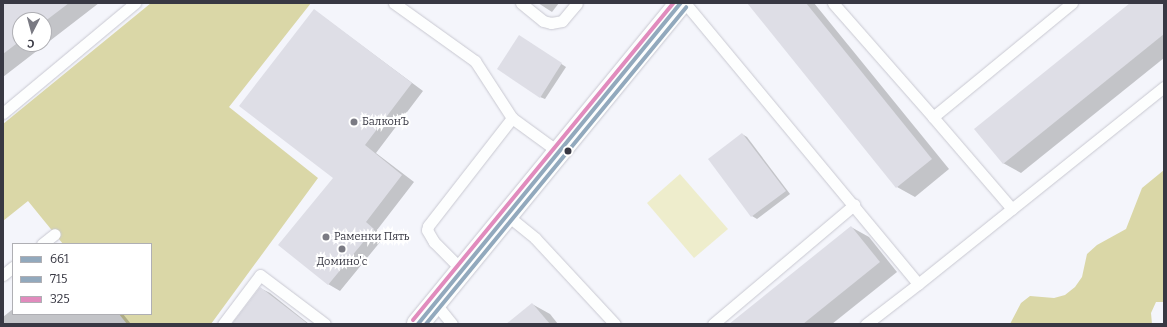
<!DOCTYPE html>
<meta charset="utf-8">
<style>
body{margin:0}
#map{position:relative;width:1167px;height:327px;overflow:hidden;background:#f4f5fb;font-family:Bitter,serif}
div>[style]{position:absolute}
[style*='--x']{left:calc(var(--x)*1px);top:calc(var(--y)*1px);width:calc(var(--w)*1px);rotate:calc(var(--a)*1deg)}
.green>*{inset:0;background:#eeedcc}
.forest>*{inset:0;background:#dad7a7}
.shadow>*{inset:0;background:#0003}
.building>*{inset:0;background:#dedee6}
.roads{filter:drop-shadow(0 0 1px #c8c8d1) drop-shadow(0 0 1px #c8c8d1)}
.service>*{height:11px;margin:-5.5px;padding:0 5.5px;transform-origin:5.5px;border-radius:5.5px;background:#fdfefe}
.minor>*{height:22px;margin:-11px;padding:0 11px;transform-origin:11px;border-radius:11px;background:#fdfefe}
.bus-1>*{height:4px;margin:-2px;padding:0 2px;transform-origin:2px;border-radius:2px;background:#92a9bd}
.bus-2>*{height:4px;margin:-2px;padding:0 2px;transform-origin:2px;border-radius:2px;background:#92a9bd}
.bus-3>*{height:4px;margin:-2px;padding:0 2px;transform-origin:2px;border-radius:2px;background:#e18bbd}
.dots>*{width:11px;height:11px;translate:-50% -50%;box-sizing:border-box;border:2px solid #fff;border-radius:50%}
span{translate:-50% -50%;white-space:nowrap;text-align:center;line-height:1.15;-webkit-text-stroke:4px #fff;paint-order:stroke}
.poi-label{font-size:11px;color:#383843}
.left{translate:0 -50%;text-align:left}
.frame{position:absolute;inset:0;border:4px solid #383843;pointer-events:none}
.legend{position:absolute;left:12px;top:243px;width:140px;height:72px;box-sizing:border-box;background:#fff;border:1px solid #afafb4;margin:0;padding:5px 7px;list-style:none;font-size:12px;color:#383843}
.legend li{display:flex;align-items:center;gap:8px;height:20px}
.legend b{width:20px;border:1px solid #afafb4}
.north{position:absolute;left:12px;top:12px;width:40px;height:40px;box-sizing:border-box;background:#fff;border:1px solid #afafb4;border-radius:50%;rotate:186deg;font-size:11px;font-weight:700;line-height:16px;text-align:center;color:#383843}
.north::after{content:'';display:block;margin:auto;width:14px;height:18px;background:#7a7a83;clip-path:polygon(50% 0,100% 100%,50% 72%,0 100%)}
</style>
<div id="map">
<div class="green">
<i style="clip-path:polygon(680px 174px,728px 229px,694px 258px,647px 203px)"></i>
</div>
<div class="forest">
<i style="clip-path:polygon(151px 3px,311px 3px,229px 107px,318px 178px,211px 324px,127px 324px,119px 314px,151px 314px,151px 244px,63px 244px,28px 201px,3px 221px,3px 124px)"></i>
<i style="clip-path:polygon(1164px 170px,1164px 302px,1156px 302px,1151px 313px,1152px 324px,1010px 324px,1021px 303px,1030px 296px,1054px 298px,1065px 295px,1075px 287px,1082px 277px,1087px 254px,1097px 245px,1126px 229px,1142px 188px)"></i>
</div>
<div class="shadow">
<i style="clip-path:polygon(evenodd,3px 3px,99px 3px,3px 77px,3px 3px,20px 20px,44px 20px,44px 44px,20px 44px,20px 20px)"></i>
<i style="clip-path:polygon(538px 3px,559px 3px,552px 12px)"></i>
<i style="clip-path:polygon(755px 3px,814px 3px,949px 169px,915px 197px,897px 187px)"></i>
<i style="clip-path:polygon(1132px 3px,1164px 3px,1164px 58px,1021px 173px,1003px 163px)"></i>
<i style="clip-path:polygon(314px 10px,423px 91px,376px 153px,414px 182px,377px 230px,385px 236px,340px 291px,328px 284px,334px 178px)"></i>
<i style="clip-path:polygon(524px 39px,566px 67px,545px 99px,540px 97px)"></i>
<i style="clip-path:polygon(742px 134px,747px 137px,790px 194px,757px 219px,752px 216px)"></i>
<i style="clip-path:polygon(851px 227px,869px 237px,897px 272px,832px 324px,731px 324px)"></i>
<i style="clip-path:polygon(260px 288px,270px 293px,309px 324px,232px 324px)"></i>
<i style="clip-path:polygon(532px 304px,550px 314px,558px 324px,508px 324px)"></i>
<i style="clip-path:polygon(13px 309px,13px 314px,123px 314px,131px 324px,3px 324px,3px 317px)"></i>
</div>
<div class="building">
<i style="clip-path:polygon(3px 3px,69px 3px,44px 22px,44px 20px,20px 20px,20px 41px,3px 54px)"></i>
<i style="clip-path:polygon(747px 3px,806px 3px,932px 159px,896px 188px)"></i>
<i style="clip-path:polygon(1130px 3px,1164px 3px,1164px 34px,1003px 164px,974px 129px)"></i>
<i style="clip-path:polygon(314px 9px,412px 83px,365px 145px,402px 175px,366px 222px,374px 229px,328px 285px,278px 245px,333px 178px,239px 106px)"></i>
<i style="clip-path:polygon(519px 35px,562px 63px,540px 98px,497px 69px)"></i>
<i style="clip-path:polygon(742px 133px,786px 191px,751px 217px,708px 159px)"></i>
<i style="clip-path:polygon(851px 226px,880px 262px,803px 324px,729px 324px)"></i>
<i style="clip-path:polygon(260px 287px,308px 324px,232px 324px)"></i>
<i style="clip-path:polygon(532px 303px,550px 324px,506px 324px)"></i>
</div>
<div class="roads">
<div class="service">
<i style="--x:394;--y:3;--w:100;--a:35.6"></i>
<i style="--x:475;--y:61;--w:68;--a:57"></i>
<i style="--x:512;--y:118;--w:59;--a:36.1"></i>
<i style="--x:521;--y:3;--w:28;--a:39"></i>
<i style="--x:543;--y:21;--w:8;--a:14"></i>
<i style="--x:551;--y:23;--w:11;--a:-10"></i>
<i style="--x:562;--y:21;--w:23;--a:-50"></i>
<i style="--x:685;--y:3;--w:365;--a:50.3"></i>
<i style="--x:918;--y:284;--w:66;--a:142.4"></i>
<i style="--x:833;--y:3;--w:152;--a:48.7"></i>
<i style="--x:933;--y:117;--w:180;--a:-39.4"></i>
<i style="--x:3;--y:113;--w:172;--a:-39.8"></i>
<i style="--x:933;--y:117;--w:121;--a:49.3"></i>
<i style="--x:508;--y:216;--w:35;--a:39"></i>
<i style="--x:535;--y:238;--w:117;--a:47.1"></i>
<i style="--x:42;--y:244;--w:16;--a:-38"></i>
<i style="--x:462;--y:270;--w:40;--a:-135"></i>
<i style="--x:434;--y:242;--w:14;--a:-120"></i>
<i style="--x:427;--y:230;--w:4;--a:-76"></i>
<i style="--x:428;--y:226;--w:137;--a:-52.1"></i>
<i style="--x:3;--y:275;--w:13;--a:-39"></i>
<i style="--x:918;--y:284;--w:315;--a:-38.7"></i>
<i style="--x:435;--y:303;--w:27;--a:51"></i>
<i style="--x:223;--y:324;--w:61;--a:-52.9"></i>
<i style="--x:260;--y:275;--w:81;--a:37"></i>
<i style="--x:713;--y:324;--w:185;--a:-40.2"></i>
</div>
<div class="minor">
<i style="--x:418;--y:324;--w:415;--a:-50.7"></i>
</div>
</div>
<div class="bus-1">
<i style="--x:418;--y:324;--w:415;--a:-50.7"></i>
</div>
<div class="bus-2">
<i style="--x:426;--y:324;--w:410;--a:-50.6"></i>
</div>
<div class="bus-3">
<i style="--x:413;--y:320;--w:410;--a:-50.6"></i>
</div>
<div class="dots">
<i style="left:354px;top:122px;background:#7a7a83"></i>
<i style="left:568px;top:151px;background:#383843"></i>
<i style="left:326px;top:237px;background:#7a7a83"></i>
<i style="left:342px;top:249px;background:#7a7a83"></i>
</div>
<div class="poi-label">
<span class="left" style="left:362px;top:122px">БалконЪ</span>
<span class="left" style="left:334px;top:237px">Раменки Пять</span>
<span style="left:342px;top:262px">Домино'c</span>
</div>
<div class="frame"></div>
<ul class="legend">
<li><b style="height:5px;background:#92a9bd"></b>661</li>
<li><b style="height:5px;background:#92a9bd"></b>715</li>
<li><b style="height:5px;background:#e18bbd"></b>325</li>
</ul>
<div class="north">С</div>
</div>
